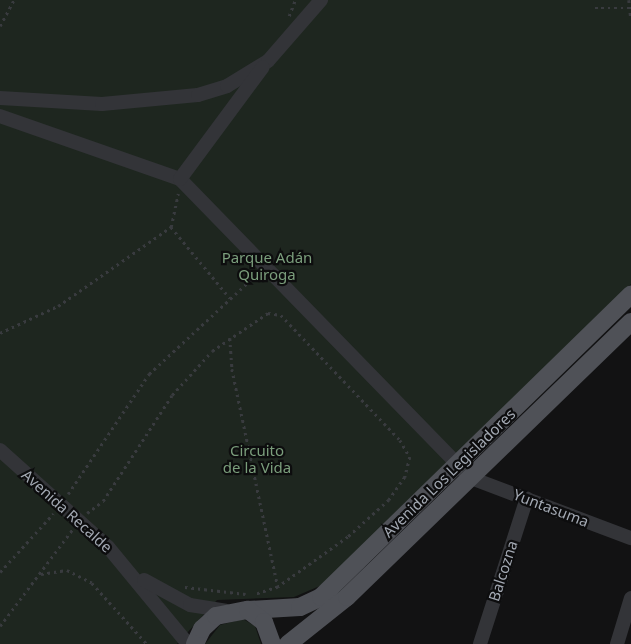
<!DOCTYPE html>
<meta charset="utf-8">
<style>
body{margin:0}
#map{position:relative;width:631px;height:644px;overflow:hidden;background:#121213;font-family:"Noto Sans",sans-serif}
div>[style]{position:absolute}
[style*='--x']{left:calc(var(--x)*1px);top:calc(var(--y)*1px);width:calc(var(--w)*1px);rotate:calc(var(--a)*1deg)}
.green>*{inset:0;background:#1e261f}
.path>*{height:2.5px;margin-top:-1.25px;transform-origin:0;background:repeating-linear-gradient(90deg,#393b3f 0 2.5px,transparent 0 6.5px)}
.minor>*{height:14px;margin:-7px;padding:0 7px;transform-origin:7px;border-radius:7px;background:#333438}
.major>*{height:18px;margin:-9px;padding:0 9px;transform-origin:9px;border-radius:9px;background:#4f5157}
span{translate:-50% -50%;white-space:nowrap;text-align:center;line-height:1.15;-webkit-text-stroke:4.5px #0d0d0e;paint-order:stroke}
.park-label{font-size:15px;color:#7b9e7c}
.street-label{font-size:15px;color:#a3a9b3}
</style>
<div id="map">
<div class="green">
<i style="clip-path:polygon(0 0,631px 0,631px 284px,322px 585px,294px 597px,217px 600px,177px 644px,0 644px)"></i>
<i style="clip-path:polygon(243px 619px,255px 626px,261px 644px,205px 644px,220px 625px)"></i>
</div>
<div class="path">
<i style="--x:629;--y:0;--w:18;--a:84"></i>
<i style="--x:595;--y:8;--w:36;--a:0"></i>
<i style="--x:289;--y:16;--w:17;--a:-69"></i>
<i style="--x:0;--y:26;--w:30;--a:-62"></i>
<i style="--x:171;--y:227;--w:34;--a:-78"></i>
<i style="--x:0;--y:333;--w:64;--a:-25"></i>
<i style="--x:58;--y:306;--w:138;--a:-35"></i>
<i style="--x:171;--y:227;--w:92;--a:50.3"></i>
<i style="--x:230;--y:338;--w:31;--a:86"></i>
<i style="--x:232;--y:369;--w:223;--a:78.1"></i>
<i style="--x:68;--y:494;--w:145;--a:-56"></i>
<i style="--x:149;--y:374;--w:147;--a:-42.8"></i>
<i style="--x:87;--y:513;--w:20;--a:-37"></i>
<i style="--x:103;--y:501;--w:126;--a:-56.9"></i>
<i style="--x:172;--y:395;--w:59;--a:-47.7"></i>
<i style="--x:212;--y:351;--w:68;--a:-34.2"></i>
<i style="--x:268;--y:313;--w:13;--a:9"></i>
<i style="--x:281;--y:315;--w:173;--a:46.4"></i>
<i style="--x:400;--y:440;--w:20;--a:60"></i>
<i style="--x:410;--y:457;--w:21;--a:104"></i>
<i style="--x:405;--y:477;--w:28;--a:125"></i>
<i style="--x:389;--y:500;--w:55;--a:137.9"></i>
<i style="--x:348;--y:537;--w:86;--a:144.5"></i>
<i style="--x:278;--y:587;--w:23;--a:162"></i>
<i style="--x:0;--y:572;--w:79;--a:-47.6"></i>
<i style="--x:41;--y:574;--w:26;--a:-9"></i>
<i style="--x:67;--y:570;--w:28;--a:27"></i>
<i style="--x:92;--y:583;--w:82;--a:48"></i>
<i style="--x:185;--y:587;--w:61;--a:6.5"></i>
<i style="--x:0;--y:626;--w:120;--a:-53.1"></i>
</div>
<div class="minor">
<i style="--x:0;--y:98;--w:102;--a:3.4"></i>
<i style="--x:102;--y:104;--w:96;--a:-5.4"></i>
<i style="--x:198;--y:95;--w:30;--a:-17"></i>
<i style="--x:227;--y:86;--w:48;--a:-31.4"></i>
<i style="--x:268;--y:61;--w:81;--a:-49"></i>
<i style="--x:0;--y:116;--w:191;--a:19.3"></i>
<i style="--x:180;--y:179;--w:417;--a:45.8"></i>
<i style="--x:471;--y:478;--w:171;--a:20.6"></i>
<i style="--x:180;--y:179;--w:139;--a:-53.5"></i>
<i style="--x:0;--y:450;--w:145;--a:41.9"></i>
<i style="--x:108;--y:547;--w:126;--a:50.5"></i>
<i style="--x:144;--y:580;--w:52;--a:28.5"></i>
<i style="--x:190;--y:605;--w:36;--a:9"></i>
<i style="--x:480;--y:644;--w:153;--a:-72.2"></i>
<i style="--x:617;--y:644;--w:48;--a:-73.1"></i>
</div>
<div class="major">
<i style="--x:248;--y:610;--w:52;--a:-3.3"></i>
<i style="--x:300;--y:607;--w:23;--a:-25"></i>
<i style="--x:321;--y:597;--w:433;--a:-44.3"></i>
<i style="--x:195;--y:644;--w:17;--a:-65"></i>
<i style="--x:202;--y:629;--w:19;--a:-43"></i>
<i style="--x:216;--y:616;--w:33;--a:-11"></i>
<i style="--x:248;--y:610;--w:20;--a:37"></i>
<i style="--x:264;--y:622;--w:23;--a:70"></i>
<i style="--x:288;--y:644;--w:75;--a:-38.5"></i>
<i style="--x:347;--y:597;--w:395;--a:-44.1"></i>
</div>
<div class="park-label">
<span style="left:267px;top:266px">Parque Adán<br>Quiroga</span>
<span style="left:257px;top:459px">Circuito<br>de la Vida</span>
</div>
<div class="street-label">
<span style="left:449px;top:473px;rotate:-44deg">Avenida Los Legisladores</span>
<span style="left:551px;top:508px;rotate:21deg">Yuntasuma</span>
<span style="left:67px;top:511px;rotate:42deg">Avenida Recalde</span>
<span style="left:503px;top:571px;rotate:-72deg">Balcozna</span>
</div>
</div>
